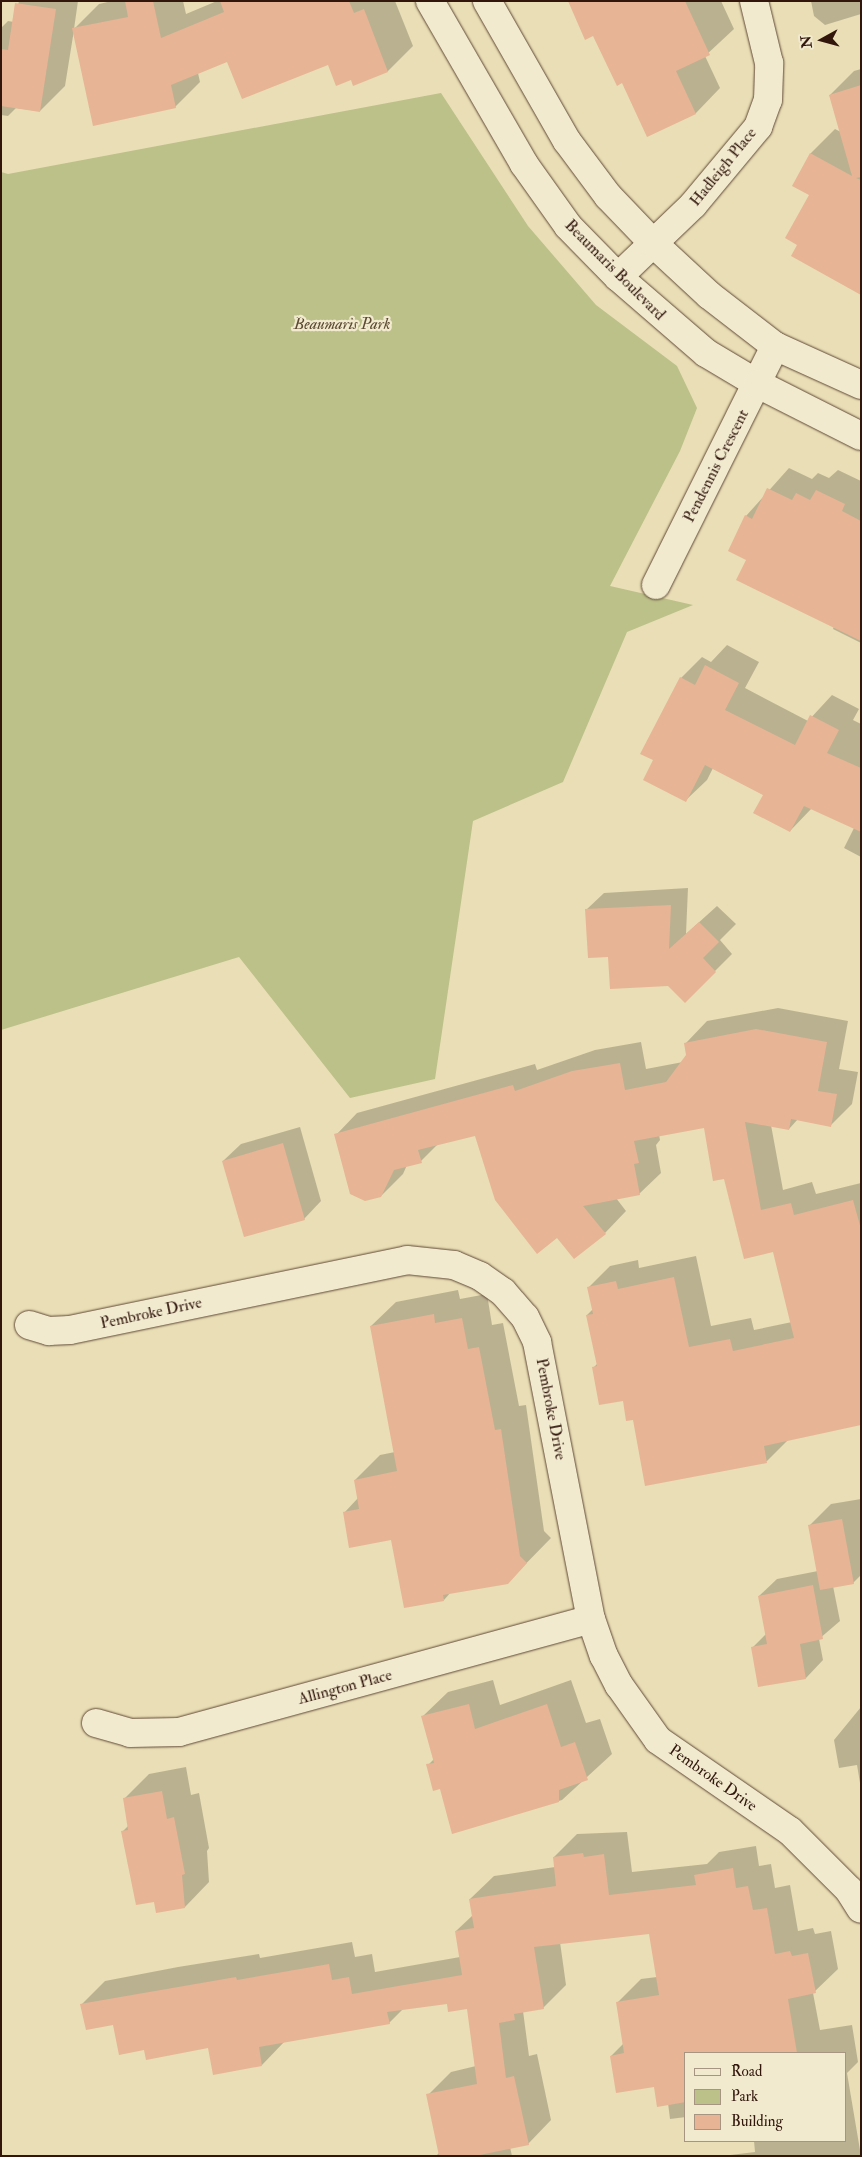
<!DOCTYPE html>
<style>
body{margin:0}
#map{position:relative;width:862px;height:2157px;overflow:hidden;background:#e9deb5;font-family:"IM FELL Double Pica",serif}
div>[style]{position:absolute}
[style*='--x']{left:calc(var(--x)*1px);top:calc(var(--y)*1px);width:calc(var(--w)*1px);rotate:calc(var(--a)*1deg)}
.green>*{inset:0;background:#bcc089}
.shadow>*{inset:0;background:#0003}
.building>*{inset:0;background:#e7b495}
.roads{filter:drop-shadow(0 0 1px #604836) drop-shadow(0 0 1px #604836)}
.street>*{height:28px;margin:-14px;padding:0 14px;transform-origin:14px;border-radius:14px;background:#f1eacf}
.secondary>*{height:28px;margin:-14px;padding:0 14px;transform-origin:14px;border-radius:14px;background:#f1eacf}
span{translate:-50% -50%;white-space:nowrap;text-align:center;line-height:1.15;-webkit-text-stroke:4.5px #f1eacf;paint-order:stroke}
.street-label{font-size:16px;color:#32160c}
.park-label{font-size:16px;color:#5b4932;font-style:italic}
.frame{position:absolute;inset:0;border:2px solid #32160c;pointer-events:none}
.legend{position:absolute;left:684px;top:2052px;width:162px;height:90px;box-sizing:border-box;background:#f1eacf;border:1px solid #a59581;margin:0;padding:6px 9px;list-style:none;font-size:15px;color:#32160c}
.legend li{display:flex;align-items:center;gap:10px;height:25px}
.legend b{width:25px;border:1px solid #a59581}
.north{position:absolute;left:797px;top:15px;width:50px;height:50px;-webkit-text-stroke:4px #f1eacf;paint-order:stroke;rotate:263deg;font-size:14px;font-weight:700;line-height:20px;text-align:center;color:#32160c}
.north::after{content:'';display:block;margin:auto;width:18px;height:22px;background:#32160c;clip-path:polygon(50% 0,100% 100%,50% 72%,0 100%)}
</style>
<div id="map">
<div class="green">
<i style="clip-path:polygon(441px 93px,528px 226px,596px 305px,677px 366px,697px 408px,680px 451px,610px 586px,693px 605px,627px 632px,563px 782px,473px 821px,435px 1079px,350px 1098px,239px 957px,1px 1030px,1px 172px,8px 174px)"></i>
</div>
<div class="shadow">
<i style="clip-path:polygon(19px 1px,78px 1px,74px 29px,99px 4px,112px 1px,183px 1px,186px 14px,217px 1px,395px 1px,413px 46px,388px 71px,354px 84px,352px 79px,329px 63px,228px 60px,198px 73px,200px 82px,175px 107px,74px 30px,65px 86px,40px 111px,16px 108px,8px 116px,1px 115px,1px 28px,8px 21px,14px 22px)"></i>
<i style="clip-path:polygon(577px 1px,721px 1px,734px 29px,705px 56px,720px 88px,696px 113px,647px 135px,623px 82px)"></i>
<i style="clip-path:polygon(811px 1px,861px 1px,861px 14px,825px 25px,814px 16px)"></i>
<i style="clip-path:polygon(861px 69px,861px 293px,799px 244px,811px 195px,794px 186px,811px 153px,835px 129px,841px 132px,830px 95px,854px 71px)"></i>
<i style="clip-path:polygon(789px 468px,812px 479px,818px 473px,829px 478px,838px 470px,861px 481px,861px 643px,833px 629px,834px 626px,748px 559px,746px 516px)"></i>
<i style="clip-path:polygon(727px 645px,759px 662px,745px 688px,808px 721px,832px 695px,859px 709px,853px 720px,861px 724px,861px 857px,844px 848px,854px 828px,812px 808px,790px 831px,764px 795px,713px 768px,707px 780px,686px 800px,655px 759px,681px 678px,702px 657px,711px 662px)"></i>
<i style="clip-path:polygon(688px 888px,686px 934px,717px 906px,736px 924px,720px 940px,732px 954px,685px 1001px,669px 985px,609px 955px,586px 910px,604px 893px)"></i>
<i style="clip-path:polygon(778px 1008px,848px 1021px,839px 1069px,858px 1072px,852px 1104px,831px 1125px,798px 1119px,789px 1129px,771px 1125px,783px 1190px,812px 1182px,816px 1194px,861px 1183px,861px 1424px,789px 1439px,767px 1461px,646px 1485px,634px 1418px,624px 1399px,593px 1368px,598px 1363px,587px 1315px,593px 1309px,588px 1288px,610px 1266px,638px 1260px,639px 1268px,696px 1256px,711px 1326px,751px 1318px,754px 1330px,792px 1322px,774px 1250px,725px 1177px,705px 1127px,659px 1135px,660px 1140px,656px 1145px,661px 1173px,639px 1194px,616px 1198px,626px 1211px,605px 1233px,476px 1134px,438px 1144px,421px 1161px,407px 1165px,403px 1174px,381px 1196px,336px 1135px,357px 1113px,535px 1064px,537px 1070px,595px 1050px,641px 1042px,646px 1069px,683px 1062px,688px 1056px,686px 1043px,707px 1021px)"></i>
<i style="clip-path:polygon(300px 1127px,321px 1201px,304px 1219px,223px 1161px,241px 1144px)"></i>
<i style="clip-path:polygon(458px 1290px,460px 1299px,487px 1294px,492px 1325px,503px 1323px,519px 1406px,526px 1405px,544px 1531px,551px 1538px,508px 1582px,451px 1592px,444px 1600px,392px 1539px,344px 1513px,358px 1498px,355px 1480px,380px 1455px,395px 1452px,371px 1326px,396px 1302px)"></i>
<i style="clip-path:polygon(861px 1499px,861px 1575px,853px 1583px,833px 1586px,840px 1621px,819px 1639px,823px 1660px,806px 1678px,752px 1648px,766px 1634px,759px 1596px,777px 1579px,818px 1571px,809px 1526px,831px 1504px)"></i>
<i style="clip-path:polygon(493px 1680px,500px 1705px,571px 1680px,586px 1723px,600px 1719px,612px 1754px,562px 1800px,453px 1832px,441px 1787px,428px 1765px,434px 1759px,423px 1716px,448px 1692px)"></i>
<i style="clip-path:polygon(861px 1707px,861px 1782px,860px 1783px,857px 1765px,839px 1768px,834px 1740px)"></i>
<i style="clip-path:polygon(186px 1767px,191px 1795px,199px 1793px,209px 1848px,207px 1851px,209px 1882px,185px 1907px,155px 1900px,123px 1831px,129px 1825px,124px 1799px,149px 1774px)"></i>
<i style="clip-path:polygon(627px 1832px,632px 1872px,707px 1864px,719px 1852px,756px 1846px,759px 1866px,771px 1864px,775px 1888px,790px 1885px,798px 1931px,813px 1928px,815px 1934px,831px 1931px,838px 1969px,813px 1993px,820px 2030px,852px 2025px,858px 2062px,847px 2073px,861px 2156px,722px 2156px,755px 2152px,754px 2141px,846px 2141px,846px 2053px,686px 2053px,686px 2117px,670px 2119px,668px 2103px,655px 2086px,611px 2056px,624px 2043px,617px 2003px,641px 1979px,657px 1977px,650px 1933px,560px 1942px,566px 1985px,543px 2008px,523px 2011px,529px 2056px,537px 2054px,551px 2120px,528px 2144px,510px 2147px,512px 2156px,436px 2156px,440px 2152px,428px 2095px,451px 2072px,476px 2066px,468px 2007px,449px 2003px,404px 2008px,389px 2023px,285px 2041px,262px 2065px,209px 2047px,144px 2049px,114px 2023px,82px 2004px,105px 1981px,178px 1967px,259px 1954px,260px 1958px,352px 1942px,355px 1957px,372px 1954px,375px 1972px,460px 1957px,456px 1931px,473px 1915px,470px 1899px,494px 1876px,555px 1867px,554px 1857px,577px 1834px)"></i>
</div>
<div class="building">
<i style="clip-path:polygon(125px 1px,153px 1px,161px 38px,224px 12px,220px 1px,349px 1px,354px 13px,364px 9px,388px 72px,353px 86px,351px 80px,336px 86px,328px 65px,242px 99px,227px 62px,171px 85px,176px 108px,93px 126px,72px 28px,128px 17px)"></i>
<i style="clip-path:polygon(568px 1px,685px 1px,710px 55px,676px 71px,696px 114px,647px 137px,622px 83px,617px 86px,593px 36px,585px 40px)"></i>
<i style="clip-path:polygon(15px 3px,56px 9px,40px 112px,1px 106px,1px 49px,8px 50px)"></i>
<i style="clip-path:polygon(861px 85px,861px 177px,856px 178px,861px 180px,861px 295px,791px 256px,797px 245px,785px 238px,809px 195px,792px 186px,810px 153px,852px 176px,829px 95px)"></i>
<i style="clip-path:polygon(767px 488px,792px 500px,796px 493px,810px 500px,816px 490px,845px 504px,842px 511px,861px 521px,861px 641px,736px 580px,746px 560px,728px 551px,745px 515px,752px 519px)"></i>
<i style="clip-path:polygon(705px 665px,739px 683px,725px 710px,795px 745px,810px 715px,839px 730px,827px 753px,861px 768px,861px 832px,804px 806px,790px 832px,753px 813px,763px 795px,705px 765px,686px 802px,643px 780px,653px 760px,640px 754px,680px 677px,695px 685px)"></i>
<i style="clip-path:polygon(671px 905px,669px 949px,699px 922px,719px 942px,703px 958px,716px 972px,685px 1003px,668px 986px,610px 989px,608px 957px,588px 958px,585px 909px)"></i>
<i style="clip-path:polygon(756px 1029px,827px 1042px,818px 1091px,837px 1094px,831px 1127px,791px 1119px,789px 1130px,745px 1122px,761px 1210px,791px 1203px,794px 1215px,853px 1200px,861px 1229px,861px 1425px,764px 1446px,767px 1463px,645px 1486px,633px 1420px,626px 1421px,623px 1401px,599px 1405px,592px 1367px,597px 1366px,586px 1315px,593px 1314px,587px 1287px,616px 1281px,618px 1289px,674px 1277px,689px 1347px,730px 1339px,733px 1351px,794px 1338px,773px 1252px,744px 1259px,724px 1179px,713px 1181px,704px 1128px,634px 1141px,639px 1163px,634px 1164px,640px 1195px,583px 1206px,606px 1234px,574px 1259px,557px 1238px,537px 1254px,495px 1200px,475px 1136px,418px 1150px,422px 1163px,394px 1170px,381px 1197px,365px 1201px,350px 1194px,334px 1134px,513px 1085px,515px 1091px,572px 1071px,620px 1063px,625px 1090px,666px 1082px,686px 1055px,684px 1043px)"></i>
<i style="clip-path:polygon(283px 1143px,305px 1220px,244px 1237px,222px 1161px)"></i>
<i style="clip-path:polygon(434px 1314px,435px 1323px,462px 1318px,468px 1349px,479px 1347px,495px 1430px,501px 1429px,520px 1556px,527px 1563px,508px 1584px,443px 1595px,444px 1601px,404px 1608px,391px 1540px,349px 1548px,343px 1512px,359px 1509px,354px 1480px,397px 1471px,370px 1326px)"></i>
<i style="clip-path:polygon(842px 1519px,854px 1584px,820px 1590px,808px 1525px)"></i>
<i style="clip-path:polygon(813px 1585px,823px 1639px,800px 1644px,806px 1679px,758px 1687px,751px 1647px,767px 1644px,758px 1596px)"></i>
<i style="clip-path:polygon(469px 1704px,475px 1729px,547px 1704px,561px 1747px,575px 1742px,588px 1780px,559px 1790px,559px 1802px,452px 1834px,440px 1789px,433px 1791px,426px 1764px,434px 1763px,421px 1716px)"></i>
<i style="clip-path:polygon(162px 1791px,167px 1819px,174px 1817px,185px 1874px,182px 1875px,185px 1908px,156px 1913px,154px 1902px,136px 1905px,121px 1831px,128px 1830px,123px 1798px)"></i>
<i style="clip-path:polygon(583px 1853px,584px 1857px,604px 1854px,609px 1895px,696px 1885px,694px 1875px,733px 1868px,736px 1888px,748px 1886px,753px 1910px,767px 1908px,775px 1954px,790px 1951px,792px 1956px,808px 1953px,816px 1993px,788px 1999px,797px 2053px,686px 2053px,686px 2102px,657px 2107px,654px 2087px,616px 2093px,610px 2056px,624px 2053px,616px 2002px,659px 1995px,649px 1934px,534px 1947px,544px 2009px,514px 2014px,515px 2020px,499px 2023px,506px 2078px,514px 2076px,529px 2145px,475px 2156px,439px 2156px,426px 2094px,477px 2084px,467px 2009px,448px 2012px,447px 2004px,387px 2012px,390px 2024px,259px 2047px,262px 2066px,213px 2075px,208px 2048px,146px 2060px,144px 2050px,119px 2055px,113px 2025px,86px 2030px,80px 2004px,236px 1977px,237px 1980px,329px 1964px,332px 1980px,349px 1977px,352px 1994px,462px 1975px,455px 1931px,474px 1928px,469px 1899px,556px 1886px,553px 1857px)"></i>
</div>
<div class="roads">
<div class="street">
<i style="--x:618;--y:277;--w:104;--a:-43.8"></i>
<i style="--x:693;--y:205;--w:102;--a:-50.2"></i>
<i style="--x:758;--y:127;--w:29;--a:-70"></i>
<i style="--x:768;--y:100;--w:37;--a:-88"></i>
<i style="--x:769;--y:63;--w:64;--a:-103.6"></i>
<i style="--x:656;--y:585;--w:267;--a:-63.5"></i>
<i style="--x:29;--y:1325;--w:21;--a:17"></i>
<i style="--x:49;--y:1331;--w:21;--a:-3"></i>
<i style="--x:70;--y:1330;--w:344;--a:-11.7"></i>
<i style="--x:407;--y:1260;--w:47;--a:6.1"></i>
<i style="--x:454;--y:1265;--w:28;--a:23"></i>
<i style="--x:480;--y:1276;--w:28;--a:35"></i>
<i style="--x:503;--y:1292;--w:33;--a:49"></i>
<i style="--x:525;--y:1317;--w:28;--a:64"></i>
<i style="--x:537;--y:1342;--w:282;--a:79"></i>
<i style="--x:591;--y:1619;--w:39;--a:71"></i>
<i style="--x:604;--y:1656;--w:33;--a:63"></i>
<i style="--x:619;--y:1685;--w:67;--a:54.7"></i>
<i style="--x:658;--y:1740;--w:160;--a:34.6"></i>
<i style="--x:790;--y:1831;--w:83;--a:45"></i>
<i style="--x:849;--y:1890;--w:22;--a:58"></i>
<i style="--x:96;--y:1723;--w:35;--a:16"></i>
<i style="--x:130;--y:1733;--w:49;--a:-1.2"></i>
<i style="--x:179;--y:1732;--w:427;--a:-15.3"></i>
</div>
<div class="secondary">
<i style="--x:430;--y:1;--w:188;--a:60"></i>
<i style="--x:524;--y:164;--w:76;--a:54.6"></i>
<i style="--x:568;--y:226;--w:71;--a:45.6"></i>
<i style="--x:618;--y:277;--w:116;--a:40.8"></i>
<i style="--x:706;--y:353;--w:61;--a:30.8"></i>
<i style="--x:758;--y:384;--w:115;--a:26.8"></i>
<i style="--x:487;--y:1;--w:161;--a:60.3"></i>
<i style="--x:567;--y:141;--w:69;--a:53.3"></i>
<i style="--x:608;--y:196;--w:66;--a:46.2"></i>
<i style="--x:654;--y:244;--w:75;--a:42.8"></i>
<i style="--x:709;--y:295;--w:83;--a:37.7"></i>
<i style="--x:775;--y:346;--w:94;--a:24.4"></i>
</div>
</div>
<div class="street-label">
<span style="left:723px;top:167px;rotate:-51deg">Hadleigh Place</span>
<span style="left:615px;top:270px;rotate:45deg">Beaumaris Boulevard</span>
<span style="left:716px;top:466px;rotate:-63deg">Pendennis Crescent</span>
<span style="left:151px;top:1313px;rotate:-12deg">Pembroke Drive</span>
<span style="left:551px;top:1409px;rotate:79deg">Pembroke Drive</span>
<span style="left:345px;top:1687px;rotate:-15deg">Allington Place</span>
<span style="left:713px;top:1778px;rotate:35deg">Pembroke Drive</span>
</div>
<div class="park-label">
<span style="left:342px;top:324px">Beaumaris Park</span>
</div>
<div class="frame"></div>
<ul class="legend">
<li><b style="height:6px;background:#f1eacf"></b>Road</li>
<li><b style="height:14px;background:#bcc089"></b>Park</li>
<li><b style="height:14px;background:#e7b495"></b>Building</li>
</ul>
<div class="north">N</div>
</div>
